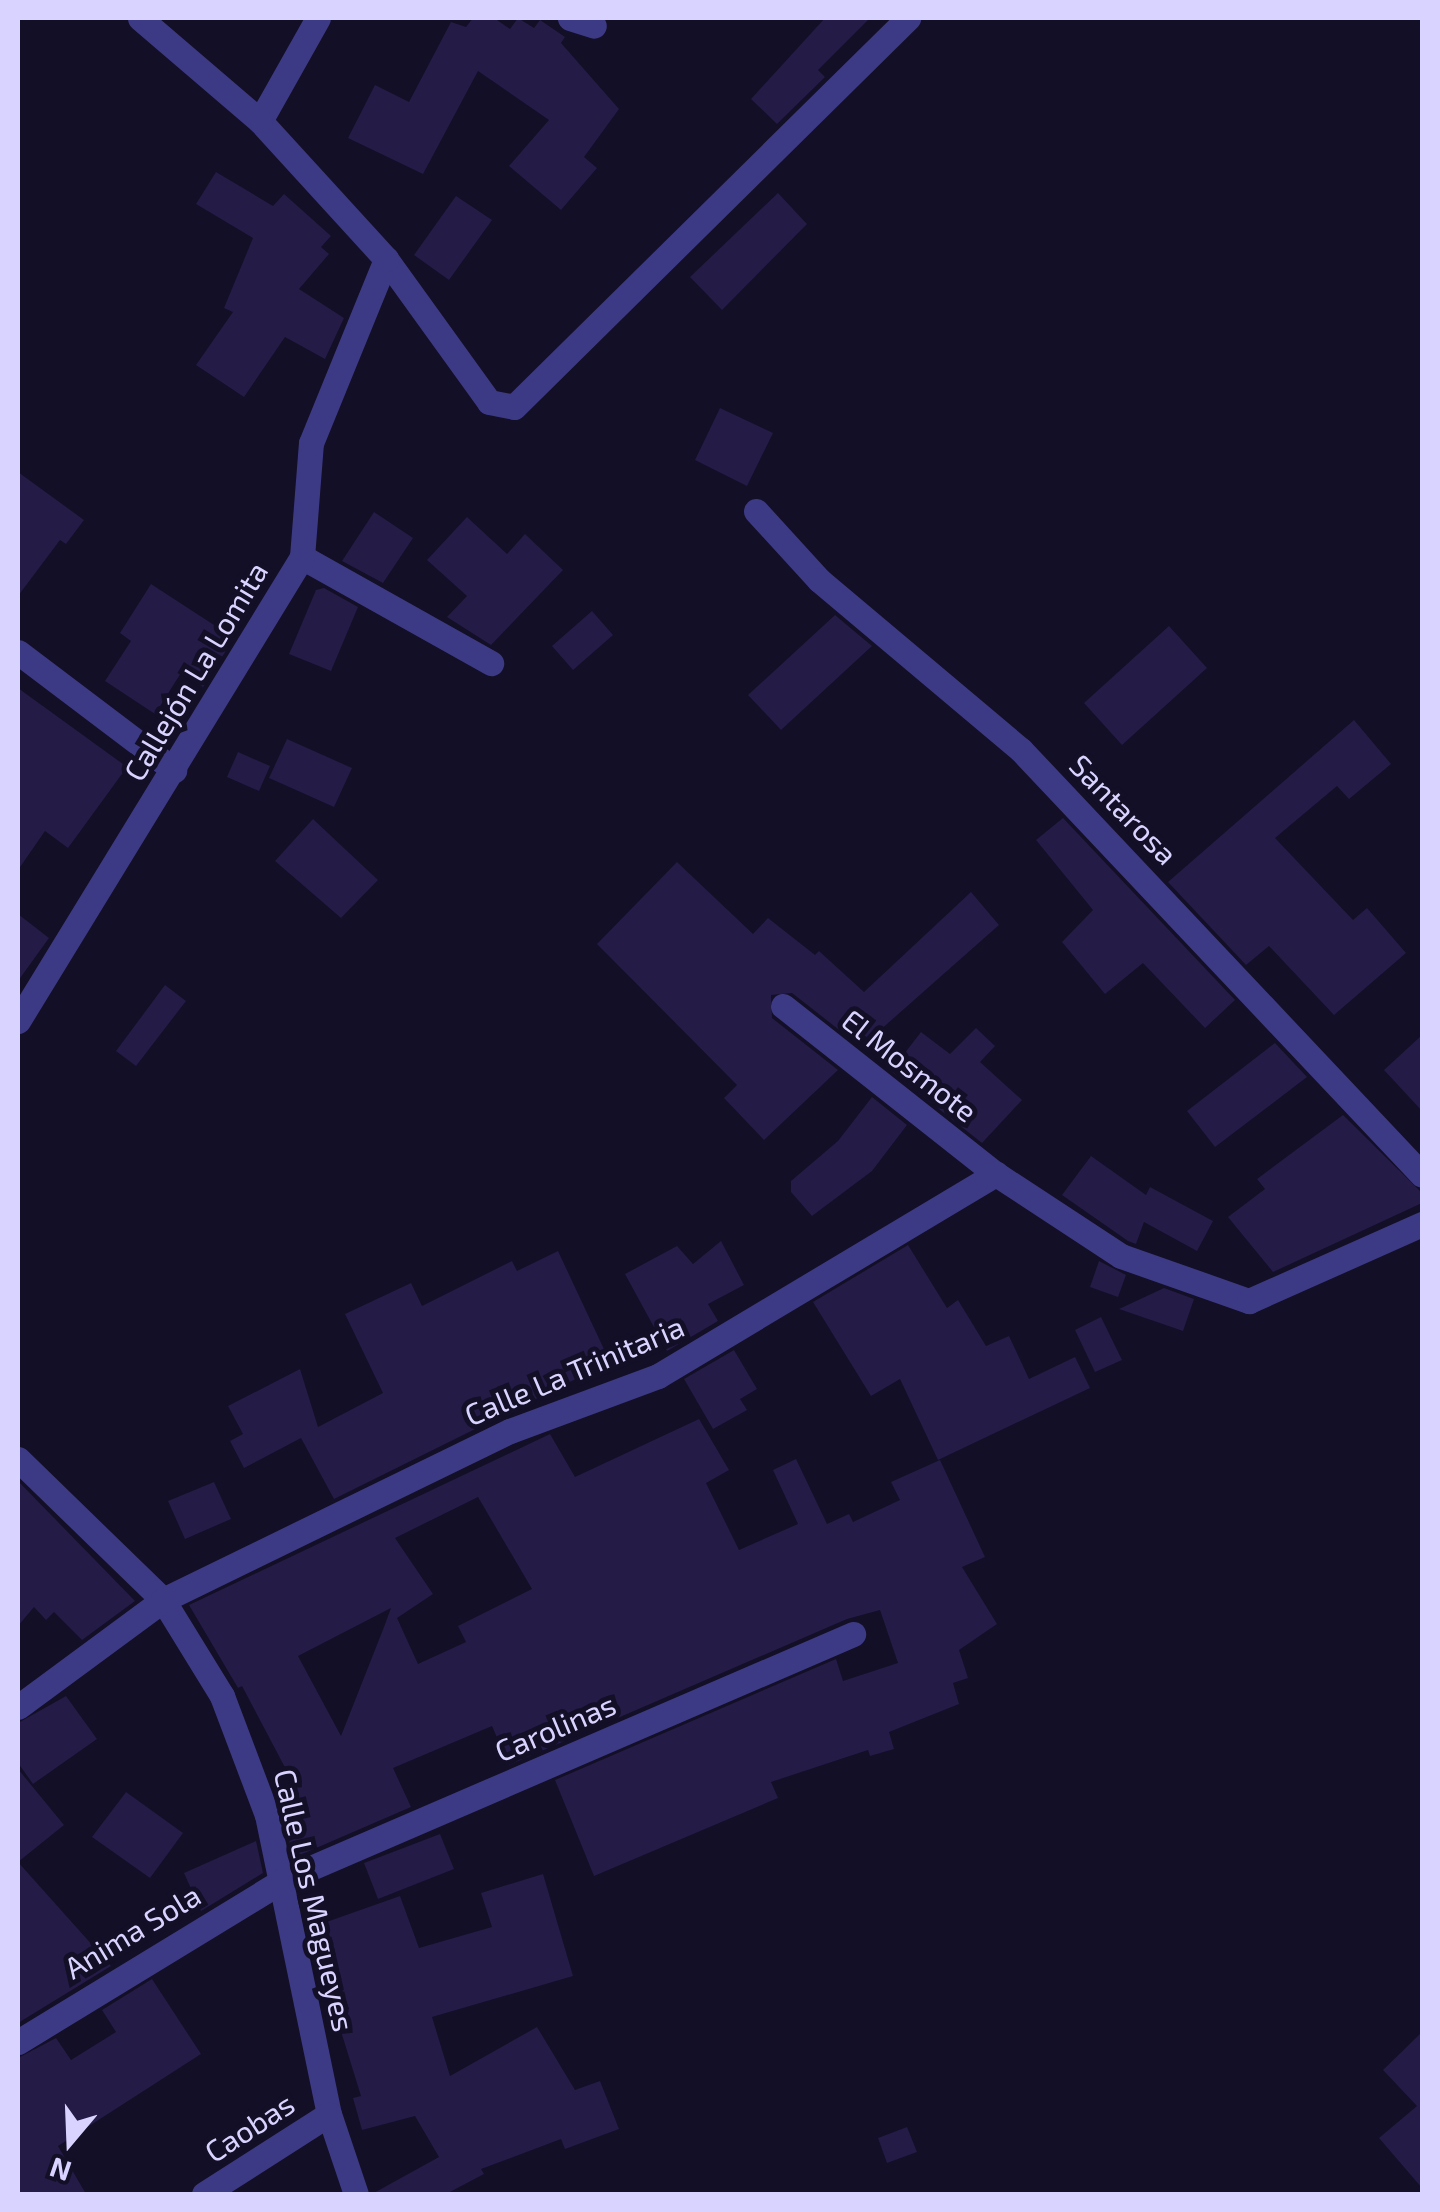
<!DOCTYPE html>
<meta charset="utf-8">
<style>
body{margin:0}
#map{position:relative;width:1440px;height:2212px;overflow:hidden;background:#130f26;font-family:"Exo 2",sans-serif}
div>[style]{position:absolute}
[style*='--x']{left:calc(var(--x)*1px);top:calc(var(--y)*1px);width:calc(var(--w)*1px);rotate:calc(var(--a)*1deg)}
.building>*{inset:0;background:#241b47}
.minor>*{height:25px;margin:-12.5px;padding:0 12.5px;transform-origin:12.5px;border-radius:12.5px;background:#3d3a85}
span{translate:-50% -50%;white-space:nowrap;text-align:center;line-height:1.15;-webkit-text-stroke:10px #130f26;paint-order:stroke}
.street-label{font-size:30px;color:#d9d4ff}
.frame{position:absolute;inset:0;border:20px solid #d9d4ff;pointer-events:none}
.north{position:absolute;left:20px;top:2092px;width:100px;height:100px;-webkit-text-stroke:8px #130f26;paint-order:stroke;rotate:199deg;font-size:28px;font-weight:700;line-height:40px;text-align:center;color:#d9d4ff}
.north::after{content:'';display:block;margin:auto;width:35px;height:45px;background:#d9d4ff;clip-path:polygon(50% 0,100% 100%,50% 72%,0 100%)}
</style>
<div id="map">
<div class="building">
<i style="clip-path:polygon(473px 18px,494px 18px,510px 29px,518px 18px,534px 28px,540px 20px,565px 37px,561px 43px,619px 109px,584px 157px,597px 168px,561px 210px,509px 166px,549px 120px,478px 71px,423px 174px,348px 138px,375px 85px,409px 102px,451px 22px,466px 27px)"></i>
<i style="clip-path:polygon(825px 18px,870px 18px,818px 70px,825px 77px,777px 124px,751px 99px)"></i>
<i style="clip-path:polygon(216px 172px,273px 206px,284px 194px,331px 236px,321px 247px,329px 254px,299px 289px,344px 318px,325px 359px,285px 337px,244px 397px,196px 365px,233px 312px,224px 308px,253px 238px,196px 204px)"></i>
<i style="clip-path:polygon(778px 193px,807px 224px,722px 310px,690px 277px)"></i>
<i style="clip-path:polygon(456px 196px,492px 220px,449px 280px,414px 255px)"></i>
<i style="clip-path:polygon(720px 408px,773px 433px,747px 486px,695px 460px)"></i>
<i style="clip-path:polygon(18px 472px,84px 520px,66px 544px,60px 540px,18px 596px)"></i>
<i style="clip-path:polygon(374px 512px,413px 538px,383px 583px,342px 561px)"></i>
<i style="clip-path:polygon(467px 517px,507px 554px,525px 534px,563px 570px,491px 645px,447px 617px,467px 596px,427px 560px)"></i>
<i style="clip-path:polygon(151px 584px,234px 638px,203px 687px,181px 673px,155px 714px,105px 681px,131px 641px,120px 633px)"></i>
<i style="clip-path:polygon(324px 588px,358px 607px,331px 671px,289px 654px,316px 590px)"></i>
<i style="clip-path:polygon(592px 611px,613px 635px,573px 670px,552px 646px)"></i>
<i style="clip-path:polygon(835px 615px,872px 646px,781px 730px,748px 695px)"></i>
<i style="clip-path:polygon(1169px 626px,1207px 668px,1122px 745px,1084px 703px)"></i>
<i style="clip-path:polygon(18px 688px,127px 767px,68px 848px,45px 831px,18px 870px)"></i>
<i style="clip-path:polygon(1354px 720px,1391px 764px,1349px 799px,1337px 786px,1275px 838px,1353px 920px,1367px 908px,1406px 953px,1334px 1015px,1269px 946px,1246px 965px,1168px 882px)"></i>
<i style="clip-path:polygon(287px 739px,352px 768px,334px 807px,269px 778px)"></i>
<i style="clip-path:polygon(238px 752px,270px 766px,259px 791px,227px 777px)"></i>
<i style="clip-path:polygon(1063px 818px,1235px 1000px,1205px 1028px,1143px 963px,1105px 994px,1062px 942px,1093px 910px,1036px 840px)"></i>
<i style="clip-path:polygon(313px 819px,378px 880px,341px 918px,275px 861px)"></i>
<i style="clip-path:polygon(677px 862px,753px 934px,768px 918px,815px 955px,819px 951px,864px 992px,971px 892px,999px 925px,861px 1047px,792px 993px,771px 995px,772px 1018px,838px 1070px,764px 1140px,724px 1098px,737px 1085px,597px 944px)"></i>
<i style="clip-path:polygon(18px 914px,49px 938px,18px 981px)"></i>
<i style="clip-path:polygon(165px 985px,186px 1001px,136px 1066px,116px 1051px)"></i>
<i style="clip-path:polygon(976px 1028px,995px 1046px,980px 1062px,1022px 1100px,982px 1143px,891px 1071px,921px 1032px,950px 1054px)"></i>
<i style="clip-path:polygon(1422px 1035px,1422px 1111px,1384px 1070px)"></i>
<i style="clip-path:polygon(1275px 1043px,1307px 1077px,1215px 1147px,1187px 1111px)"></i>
<i style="clip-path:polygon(872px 1097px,907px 1125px,872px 1171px,812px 1216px,791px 1192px,791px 1181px,838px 1141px)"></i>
<i style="clip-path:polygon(1343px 1115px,1420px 1191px,1422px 1203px,1273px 1272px,1228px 1217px,1265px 1189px,1257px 1179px)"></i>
<i style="clip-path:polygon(1091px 1156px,1146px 1195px,1150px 1187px,1213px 1221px,1197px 1251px,1144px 1222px,1136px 1244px,1128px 1241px,1062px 1195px)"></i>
<i style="clip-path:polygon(721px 1241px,744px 1285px,708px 1304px,718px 1321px,667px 1351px,625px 1274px,677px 1246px,693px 1264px)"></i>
<i style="clip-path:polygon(908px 1245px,947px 1308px,958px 1300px,986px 1346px,1009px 1336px,1029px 1379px,1075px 1357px,1090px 1388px,938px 1460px,900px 1379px,871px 1396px,813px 1302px)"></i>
<i style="clip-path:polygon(558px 1251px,610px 1362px,334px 1499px,301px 1438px,244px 1468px,230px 1441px,243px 1434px,228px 1406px,300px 1369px,318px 1427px,383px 1393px,345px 1314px,411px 1283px,422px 1306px,512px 1261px,517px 1271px)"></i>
<i style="clip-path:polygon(1099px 1261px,1126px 1275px,1118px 1297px,1090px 1287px)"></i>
<i style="clip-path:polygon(1164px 1288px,1194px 1299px,1183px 1331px,1119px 1309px)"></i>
<i style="clip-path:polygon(1101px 1317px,1122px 1360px,1095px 1372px,1075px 1330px)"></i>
<i style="clip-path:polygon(734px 1350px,757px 1389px,740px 1399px,747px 1410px,713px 1429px,684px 1379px)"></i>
<i style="clip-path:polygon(evenodd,699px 1419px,729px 1470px,706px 1483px,739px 1550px,798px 1524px,773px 1470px,796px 1459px,827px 1524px,849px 1514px,853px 1522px,900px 1500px,891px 1482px,940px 1460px,985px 1557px,962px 1567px,997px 1624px,959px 1650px,968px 1678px,953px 1683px,959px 1704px,889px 1732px,894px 1749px,870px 1756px,868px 1750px,771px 1782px,778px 1798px,594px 1876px,555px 1780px,836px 1659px,843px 1681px,898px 1663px,880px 1610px,847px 1619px,509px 1765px,492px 1726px,393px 1768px,411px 1807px,293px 1858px,286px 1827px,291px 1824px,281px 1802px,299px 1794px,242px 1686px,238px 1688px,189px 1605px,550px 1434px,575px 1477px,699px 1419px,478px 1497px,532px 1589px,458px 1626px,466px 1642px,418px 1664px,397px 1618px,433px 1594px,395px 1538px,478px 1497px,699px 1419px,391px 1608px,384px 1627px,341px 1736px,298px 1656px,391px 1608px)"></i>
<i style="clip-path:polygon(18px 1481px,135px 1601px,82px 1640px,54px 1612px,46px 1620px,34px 1607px,18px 1626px)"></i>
<i style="clip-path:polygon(214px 1482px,231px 1519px,185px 1539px,168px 1501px)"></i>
<i style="clip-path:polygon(66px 1696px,97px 1739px,33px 1784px,18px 1763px,18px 1723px)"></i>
<i style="clip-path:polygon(18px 1769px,64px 1825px,18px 1862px,111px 1966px,18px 2023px)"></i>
<i style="clip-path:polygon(126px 1792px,183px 1833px,150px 1878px,92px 1837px)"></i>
<i style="clip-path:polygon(440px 1834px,454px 1869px,378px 1899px,364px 1863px)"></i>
<i style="clip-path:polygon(256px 1841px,263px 1873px,201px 1911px,184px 1873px)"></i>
<i style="clip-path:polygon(543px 1874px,573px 1976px,432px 2017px,450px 2076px,537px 2027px,575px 2090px,600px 2081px,619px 2129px,565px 2149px,561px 2139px,481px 2169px,484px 2174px,446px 2194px,372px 2194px,439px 2157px,415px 2116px,362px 2130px,353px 2098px,361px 2096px,335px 2012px,349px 2009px,318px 1925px,400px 1896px,419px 1948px,492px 1927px,481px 1893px)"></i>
<i style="clip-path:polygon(152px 1979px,201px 2054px,58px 2146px,86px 2194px,18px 2194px,18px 2058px,56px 2038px,71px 2060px,116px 2032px,102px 2010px)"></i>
<i style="clip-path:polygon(1422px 2032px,1422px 2188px,1379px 2138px,1417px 2106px,1383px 2070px)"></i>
<i style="clip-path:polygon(907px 2127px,917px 2152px,887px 2163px,878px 2138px)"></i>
</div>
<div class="minor">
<i style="--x:570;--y:18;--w:25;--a:18"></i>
<i style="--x:260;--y:121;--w:118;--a:-60.6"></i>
<i style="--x:386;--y:259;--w:176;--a:54.2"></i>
<i style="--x:489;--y:402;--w:25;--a:11"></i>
<i style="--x:514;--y:407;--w:554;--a:-44.63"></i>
<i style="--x:756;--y:511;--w:93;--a:47.6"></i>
<i style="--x:819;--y:580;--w:264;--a:40.1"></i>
<i style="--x:1021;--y:750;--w:584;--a:46.66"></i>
<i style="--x:302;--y:557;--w:217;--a:29.3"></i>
<i style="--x:18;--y:652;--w:196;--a:37.1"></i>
<i style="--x:783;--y:1006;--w:271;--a:38.3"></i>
<i style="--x:996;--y:1174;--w:149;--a:33.3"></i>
<i style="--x:1121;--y:1256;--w:136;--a:19.4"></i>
<i style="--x:1249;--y:1301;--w:189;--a:-24"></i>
<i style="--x:18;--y:1021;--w:544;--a:-58.53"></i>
<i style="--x:302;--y:557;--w:114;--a:-85.5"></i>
<i style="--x:311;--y:443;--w:199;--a:-67.8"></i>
<i style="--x:386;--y:259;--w:187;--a:-132.4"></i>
<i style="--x:260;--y:121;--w:158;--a:-139.4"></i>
<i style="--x:18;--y:1459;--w:202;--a:44.2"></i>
<i style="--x:163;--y:1600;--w:113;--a:58.4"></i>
<i style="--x:222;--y:1696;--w:127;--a:69.3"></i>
<i style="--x:267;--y:1815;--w:305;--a:78.3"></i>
<i style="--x:329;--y:2114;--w:84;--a:71.4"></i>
<i style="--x:18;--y:1707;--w:180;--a:-36.4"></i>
<i style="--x:163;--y:1600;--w:386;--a:-26"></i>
<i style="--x:510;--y:1431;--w:158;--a:-20.4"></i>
<i style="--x:658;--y:1376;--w:394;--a:-30.9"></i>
<i style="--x:18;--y:2042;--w:311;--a:-31.4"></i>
<i style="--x:283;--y:1880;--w:621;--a:-23.34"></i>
<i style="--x:204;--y:2194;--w:148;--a:-32.6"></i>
</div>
<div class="street-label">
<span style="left:195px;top:671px;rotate:-59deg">Callejón La Lomita</span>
<span style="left:1124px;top:809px;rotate:46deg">Santarosa</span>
<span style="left:910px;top:1065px;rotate:38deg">El Mosmote</span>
<span style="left:574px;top:1370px;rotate:-23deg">Calle La Trinitaria</span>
<span style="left:555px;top:1727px;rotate:-23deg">Carolinas</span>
<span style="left:315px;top:1900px;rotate:77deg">Calle Los Magueyes</span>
<span style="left:132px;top:1931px;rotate:-31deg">Anima Sola</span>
<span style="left:249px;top:2127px;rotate:-33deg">Caobas</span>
</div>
<div class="frame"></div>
<div class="north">N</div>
</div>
